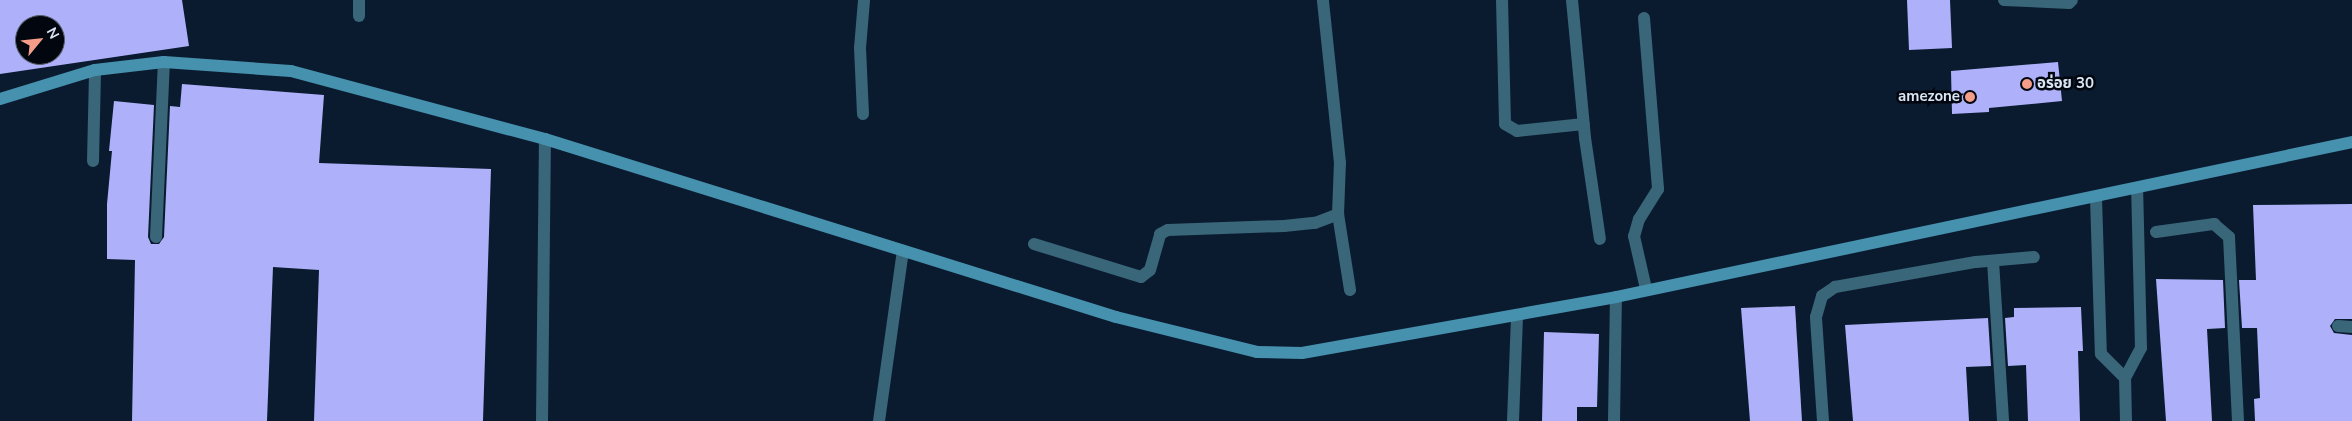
<!DOCTYPE html>
<meta charset="utf-8">
<style>
body{margin:0}
#map{position:relative;width:2352px;height:421px;overflow:hidden;background:#0a1b30;font-family:"Nunito Sans","Noto Sans Thai",sans-serif}
div>[style]{position:absolute}
[style*='--x']{left:calc(var(--x)*1px);top:calc(var(--y)*1px);width:calc(var(--w)*1px);rotate:calc(var(--a)*1deg)}
.building>*{inset:0;background:#aeb1f9}
.lane>*{height:12px;margin:-6px;padding:0 6px;transform-origin:6px;border-radius:6px;background:#396678}
.street>*{height:12px;margin:-6px;padding:0 6px;transform-origin:6px;border-radius:6px;background:#396678}
.secondary>*{height:12px;margin:-6px;padding:0 6px;transform-origin:6px;border-radius:6px;background:#4691ae}
.dots>*{width:14px;height:14px;translate:-50% -50%;box-sizing:border-box;border:2px solid #02060e;border-radius:50%}
span{translate:-50% -50%;white-space:nowrap;text-align:center;line-height:1.15;-webkit-text-stroke:5px #02060e;paint-order:stroke}
.poi-label{font-size:15px;color:#dae6f4;font-weight:700}
.left{translate:0 -50%;text-align:left}
.right{translate:-100% -50%;text-align:right}
.north{position:absolute;left:15px;top:15px;width:50px;height:50px;box-sizing:border-box;background:#02060e;border:1px solid #58606a;border-radius:50%;rotate:62deg;font-size:14px;font-weight:700;line-height:20px;text-align:center;color:#dae6f4}
.north::after{content:'';display:block;margin:auto;width:18px;height:22px;background:#f49e8a;clip-path:polygon(50% 0,100% 100%,50% 72%,0 100%)}
</style>
<div id="map">
<div class="building">
<i style="clip-path:polygon(evenodd,0 0,182px 0,189px 46px,0 74px,0 0,25px 25px,55px 25px,55px 55px,25px 55px,25px 25px)"></i>
<i style="clip-path:polygon(1907px 0,1950px 0,1952px 48px,1909px 50px)"></i>
<i style="clip-path:polygon(2058px 62px,2062px 101px,1989px 108px,1989px 112px,1952px 114px,1951px 71px)"></i>
<i style="clip-path:polygon(182px 84px,324px 95px,319px 163px,491px 169px,483px 421px,314px 421px,319px 270px,273px 267px,267px 421px,132px 421px,135px 260px,107px 259px,107px 204px,112px 151px,109px 151px,114px 101px,154px 105px,148px 237px,151px 244px,159px 244px,164px 237px,170px 106px,180px 107px)"></i>
<i style="clip-path:polygon(2352px 204px,2352px 319px,2335px 319px,2330px 326px,2334px 333px,2352px 335px,2352px 421px,2255px 421px,2254px 399px,2260px 398px,2257px 328px,2242px 328px,2239px 280px,2256px 280px,2253px 205px)"></i>
<i style="clip-path:polygon(2156px 279px,2223px 280px,2225px 328px,2207px 329px,2212px 421px,2166px 421px)"></i>
<i style="clip-path:polygon(1795px 306px,1802px 421px,1750px 421px,1741px 308px)"></i>
<i style="clip-path:polygon(2081px 307px,2083px 351px,2078px 351px,2080px 421px,2028px 421px,2026px 365px,2008px 366px,2005px 318px,2014px 317px,2014px 308px)"></i>
<i style="clip-path:polygon(1988px 318px,1991px 366px,1966px 367px,1969px 421px,1853px 421px,1845px 325px)"></i>
<i style="clip-path:polygon(1544px 332px,1599px 334px,1597px 407px,1577px 407px,1577px 421px,1542px 421px)"></i>
</div>
<div class="lane">
<i style="--x:1502;--y:0;--w:124;--a:88.6"></i>
<i style="--x:1505;--y:124;--w:14;--a:30"></i>
<i style="--x:1517;--y:131;--w:67;--a:-6"></i>
<i style="--x:1572;--y:0;--w:139;--a:84.6"></i>
<i style="--x:1585;--y:138;--w:102;--a:81.6"></i>
<i style="--x:2004;--y:0;--w:65;--a:2.6"></i>
<i style="--x:2069;--y:3;--w:4;--a:-45"></i>
<i style="--x:359;--y:16;--w:16;--a:-90"></i>
<i style="--x:1644;--y:18;--w:172;--a:85.3"></i>
<i style="--x:1658;--y:189;--w:36;--a:122"></i>
<i style="--x:1639;--y:219;--w:18;--a:106"></i>
<i style="--x:1634;--y:236;--w:54;--a:77.2"></i>
<i style="--x:863;--y:114;--w:66;--a:-92.6"></i>
<i style="--x:860;--y:48;--w:48;--a:-85.2"></i>
<i style="--x:93;--y:161;--w:91;--a:-88.7"></i>
<i style="--x:1338;--y:214;--w:77;--a:81"></i>
<i style="--x:156;--y:237;--w:175;--a:-87.4"></i>
<i style="--x:1034;--y:244;--w:112;--a:17.1"></i>
<i style="--x:1141;--y:277;--w:11;--a:-38"></i>
<i style="--x:1150;--y:270;--w:37;--a:-74"></i>
<i style="--x:1160;--y:234;--w:9;--a:-27"></i>
<i style="--x:1168;--y:230;--w:116;--a:-2"></i>
<i style="--x:1284;--y:226;--w:31;--a:-6"></i>
<i style="--x:1315;--y:223;--w:25;--a:-21"></i>
<i style="--x:1338;--y:214;--w:51;--a:-87.8"></i>
<i style="--x:1340;--y:163;--w:164;--a:-96"></i>
<i style="--x:542;--y:421;--w:282;--a:-89.4"></i>
<i style="--x:879;--y:421;--w:172;--a:-82"></i>
</div>
<div class="street">
<i style="--x:2096;--y:198;--w:156;--a:88.2"></i>
<i style="--x:2101;--y:354;--w:34;--a:45"></i>
<i style="--x:2156;--y:232;--w:59;--a:-7.9"></i>
<i style="--x:2214;--y:224;--w:20;--a:41"></i>
<i style="--x:2229;--y:237;--w:184;--a:87.2"></i>
<i style="--x:1993;--y:261;--w:160;--a:86.4"></i>
<i style="--x:2338;--y:326;--w:14;--a:4"></i>
<i style="--x:1513;--y:421;--w:106;--a:-87.8"></i>
<i style="--x:1614;--y:421;--w:124;--a:-89.1"></i>
<i style="--x:1823;--y:421;--w:104;--a:-93.9"></i>
<i style="--x:1816;--y:317;--w:22;--a:-74"></i>
<i style="--x:1822;--y:296;--w:16;--a:-35"></i>
<i style="--x:1835;--y:287;--w:143;--a:-10.1"></i>
<i style="--x:1976;--y:262;--w:58;--a:-4.9"></i>
<i style="--x:2126;--y:421;--w:43;--a:-91.3"></i>
<i style="--x:2125;--y:378;--w:34;--a:-62"></i>
<i style="--x:2141;--y:348;--w:159;--a:-91.4"></i>
</div>
<div class="secondary">
<i style="--x:0;--y:99;--w:99;--a:-17"></i>
<i style="--x:95;--y:70;--w:69;--a:-6.6"></i>
<i style="--x:164;--y:62;--w:127;--a:4.1"></i>
<i style="--x:291;--y:71;--w:263;--a:15"></i>
<i style="--x:545;--y:139;--w:598;--a:17.31"></i>
<i style="--x:1116;--y:317;--w:145;--a:13.9"></i>
<i style="--x:1257;--y:352;--w:45;--a:1.3"></i>
<i style="--x:1302;--y:353;--w:319;--a:-10.1"></i>
<i style="--x:1616;--y:297;--w:752;--a:-11.89"></i>
</div>
<div class="dots">
<i style="left:2027px;top:84px;background:#f49e8a"></i>
<i style="left:1970px;top:97px;background:#f49e8a"></i>
</div>
<div class="poi-label">
<span class="left" style="left:2037px;top:84px">อร่อย 30</span>
<span class="right" style="left:1960px;top:97px">amezone</span>
</div>
<div class="north">N</div>
</div>
